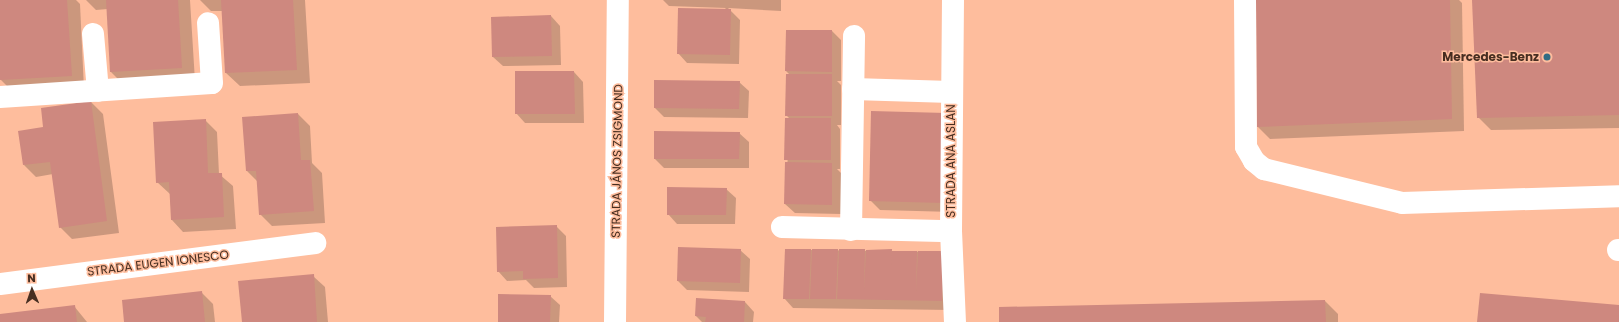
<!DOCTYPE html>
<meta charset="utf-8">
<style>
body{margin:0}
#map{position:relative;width:1619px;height:322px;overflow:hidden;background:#febd9d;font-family:Poppins,sans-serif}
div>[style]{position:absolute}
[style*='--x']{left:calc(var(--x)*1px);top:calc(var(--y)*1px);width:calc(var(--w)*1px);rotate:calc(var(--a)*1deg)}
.shadow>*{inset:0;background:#0003}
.building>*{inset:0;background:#ce887f}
.minor>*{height:22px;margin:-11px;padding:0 11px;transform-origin:11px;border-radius:11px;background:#fff}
.dots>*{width:11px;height:11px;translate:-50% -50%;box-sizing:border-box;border:2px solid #febd9d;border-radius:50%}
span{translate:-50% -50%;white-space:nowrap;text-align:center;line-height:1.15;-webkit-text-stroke:3px #febd9d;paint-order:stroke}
.poi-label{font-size:12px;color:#472e21;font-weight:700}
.right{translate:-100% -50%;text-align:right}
.street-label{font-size:12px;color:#472e21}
.north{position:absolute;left:12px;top:270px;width:40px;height:40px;-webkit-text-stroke:3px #febd9d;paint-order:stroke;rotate:358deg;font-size:11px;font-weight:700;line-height:16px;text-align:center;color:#472e21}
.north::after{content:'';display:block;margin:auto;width:14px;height:18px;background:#472e21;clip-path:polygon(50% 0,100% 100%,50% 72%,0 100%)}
</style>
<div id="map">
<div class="shadow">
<i style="clip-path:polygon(0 0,76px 0,80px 4px,84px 89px,14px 93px,1px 80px)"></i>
<i style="clip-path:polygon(86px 0,190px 0,195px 81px,124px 85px,111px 72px,108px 9px,96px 10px)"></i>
<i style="clip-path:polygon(200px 0,305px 0,310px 83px,240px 86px,226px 73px,223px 11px,211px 11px)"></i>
<i style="clip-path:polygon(663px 0,781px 0,781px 11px,728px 8px,740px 20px,739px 64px,687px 63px,678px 53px,726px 8px,669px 6px)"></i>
<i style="clip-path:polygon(1257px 0,1459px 0,1462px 3px,1464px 131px,1270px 139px,1258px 127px)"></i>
<i style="clip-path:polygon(1473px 0,1619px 0,1619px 128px,1491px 130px,1478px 117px)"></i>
<i style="clip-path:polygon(551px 16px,560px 26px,561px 65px,503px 66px,493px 57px)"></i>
<i style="clip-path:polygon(787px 31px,832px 31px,841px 40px,841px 81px,837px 81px,841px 85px,841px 125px,837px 125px,840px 129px,840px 169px,837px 169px,841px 173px,841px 214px,795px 213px,785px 204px,790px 119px,786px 115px,790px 75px,786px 71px)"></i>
<i style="clip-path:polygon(516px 72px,574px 72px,583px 82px,584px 123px,525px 123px,516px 113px)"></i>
<i style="clip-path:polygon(739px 82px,749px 91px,748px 118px,664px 117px,655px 108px)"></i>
<i style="clip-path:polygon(91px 102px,103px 114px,119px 233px,72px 239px,60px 227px,53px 174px,36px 177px,24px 165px,44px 128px)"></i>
<i style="clip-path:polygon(872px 112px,953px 212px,880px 210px,871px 201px)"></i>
<i style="clip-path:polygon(298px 114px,310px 126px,312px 163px,322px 173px,325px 223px,272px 226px,260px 214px,258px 182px,247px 171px)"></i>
<i style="clip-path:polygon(205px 120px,217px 132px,219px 174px,233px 186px,236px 229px,183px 232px,172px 220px,170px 194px,157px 182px)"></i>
<i style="clip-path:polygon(739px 133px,749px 142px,749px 168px,664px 168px,655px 159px)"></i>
<i style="clip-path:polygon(726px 189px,736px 198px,735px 224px,677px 224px,668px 214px)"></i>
<i style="clip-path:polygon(556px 226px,566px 236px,567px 287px,534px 288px,526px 280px,507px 281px,498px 271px)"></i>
<i style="clip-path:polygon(740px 250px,750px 259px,749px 292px,687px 290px,678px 281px)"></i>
<i style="clip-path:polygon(810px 250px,944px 252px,951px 310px,793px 308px,784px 298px)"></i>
<i style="clip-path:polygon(313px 276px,325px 287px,328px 322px,243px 322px)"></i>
<i style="clip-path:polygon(201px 292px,213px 304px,215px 322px,125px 322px)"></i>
<i style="clip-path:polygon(550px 296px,560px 305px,559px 322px,499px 322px)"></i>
<i style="clip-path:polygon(1325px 301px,1338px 314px,1338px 322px,1000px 322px)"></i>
<i style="clip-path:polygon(745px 302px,754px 312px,753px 322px,702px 322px,696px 316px)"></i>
<i style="clip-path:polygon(74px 306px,87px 322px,0 322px,0 315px)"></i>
</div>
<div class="building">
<i style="clip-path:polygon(0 0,67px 0,72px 76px,0 80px)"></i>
<i style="clip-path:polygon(106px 0,178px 0,182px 68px,110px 72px)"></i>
<i style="clip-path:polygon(221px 0,293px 0,297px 70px,225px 73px)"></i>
<i style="clip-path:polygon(1256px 0,1450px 0,1452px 119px,1257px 127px)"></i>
<i style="clip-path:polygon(1472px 0,1619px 0,1619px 115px,1477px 118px)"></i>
<i style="clip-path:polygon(678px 8px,731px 9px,730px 55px,677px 54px)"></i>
<i style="clip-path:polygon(551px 15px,552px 56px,492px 57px,491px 17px)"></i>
<i style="clip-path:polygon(786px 30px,832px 30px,832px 72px,785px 71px)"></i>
<i style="clip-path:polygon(515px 71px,574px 71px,575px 114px,515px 114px)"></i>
<i style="clip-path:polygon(786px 74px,832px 74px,832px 116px,785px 116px)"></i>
<i style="clip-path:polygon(654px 80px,740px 81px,739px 109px,654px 108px)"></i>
<i style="clip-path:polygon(91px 101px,107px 221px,59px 228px,50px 162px,23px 165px,18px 131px,43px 127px,41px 108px)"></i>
<i style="clip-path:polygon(871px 111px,946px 113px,944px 203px,869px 201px)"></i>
<i style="clip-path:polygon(298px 113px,301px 160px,310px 160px,314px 211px,259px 215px,256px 171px,246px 171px,242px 117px)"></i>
<i style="clip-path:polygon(785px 118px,831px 118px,831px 160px,784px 160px)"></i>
<i style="clip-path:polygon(206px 119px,208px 173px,222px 173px,224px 217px,171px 220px,169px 182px,156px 183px,153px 122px)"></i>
<i style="clip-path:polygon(654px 131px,740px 132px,739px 159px,654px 159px)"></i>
<i style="clip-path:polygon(785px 162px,832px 163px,832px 205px,784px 204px)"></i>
<i style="clip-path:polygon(667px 187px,727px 188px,726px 215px,667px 215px)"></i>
<i style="clip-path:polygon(557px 225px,558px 278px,523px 279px,523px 271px,497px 272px,496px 227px)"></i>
<i style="clip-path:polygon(678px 247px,741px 249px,740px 283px,677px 281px)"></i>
<i style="clip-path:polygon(785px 249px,811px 249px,809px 299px,783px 299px)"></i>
<i style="clip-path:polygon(812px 249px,838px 249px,836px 299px,810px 299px)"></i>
<i style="clip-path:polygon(839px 249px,865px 249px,864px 291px,866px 250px,892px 249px,891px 272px,892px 251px,917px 251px,916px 293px,918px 251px,944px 251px,942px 301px,837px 299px)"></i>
<i style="clip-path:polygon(314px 274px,317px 322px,242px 322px,238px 281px)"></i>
<i style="clip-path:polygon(202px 291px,205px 322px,124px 322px,122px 300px)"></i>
<i style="clip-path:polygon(1480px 293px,1619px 305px,1619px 322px,1477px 322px)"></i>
<i style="clip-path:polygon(498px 294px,551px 295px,550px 322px,498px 322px)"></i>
<i style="clip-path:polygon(696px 298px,745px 301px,744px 322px,705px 322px,706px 317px,695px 316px)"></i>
<i style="clip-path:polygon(1325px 300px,1326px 322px,999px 322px,999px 307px)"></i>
<i style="clip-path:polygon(75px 305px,77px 322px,0 322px,0 314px)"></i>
</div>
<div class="minor">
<i style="--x:953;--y:0;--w:231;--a:90.5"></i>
<i style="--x:951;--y:231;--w:91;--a:87.5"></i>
<i style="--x:1245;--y:0;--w:147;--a:89.6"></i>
<i style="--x:1246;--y:147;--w:16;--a:60"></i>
<i style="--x:1254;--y:161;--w:13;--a:39"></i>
<i style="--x:1264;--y:169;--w:142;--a:13.8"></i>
<i style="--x:1402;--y:203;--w:217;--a:-1.8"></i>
<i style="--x:93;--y:34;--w:57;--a:85"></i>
<i style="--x:853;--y:89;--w:98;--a:1.8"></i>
<i style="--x:0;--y:97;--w:212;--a:-3.8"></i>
<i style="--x:212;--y:83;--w:60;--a:-93.8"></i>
<i style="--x:782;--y:227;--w:169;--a:1.4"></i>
<i style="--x:851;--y:230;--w:194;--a:-89.1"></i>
<i style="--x:1618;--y:250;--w:1;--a:0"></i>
<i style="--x:0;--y:284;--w:318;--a:-7.4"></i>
<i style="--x:615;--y:322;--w:322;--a:-89.5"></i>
</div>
<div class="dots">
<i style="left:1547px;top:57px;background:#316c84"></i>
</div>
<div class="poi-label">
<span class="right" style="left:1539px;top:57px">Mercedes-Benz</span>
</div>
<div class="street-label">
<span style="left:617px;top:161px;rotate:-89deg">STRADA JÁNOS ZSIGMOND</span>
<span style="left:951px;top:161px;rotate:-90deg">STRADA ANA ASLAN</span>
<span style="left:158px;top:263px;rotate:-7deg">STRADA EUGEN IONESCO</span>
</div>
<div class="north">N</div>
</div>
